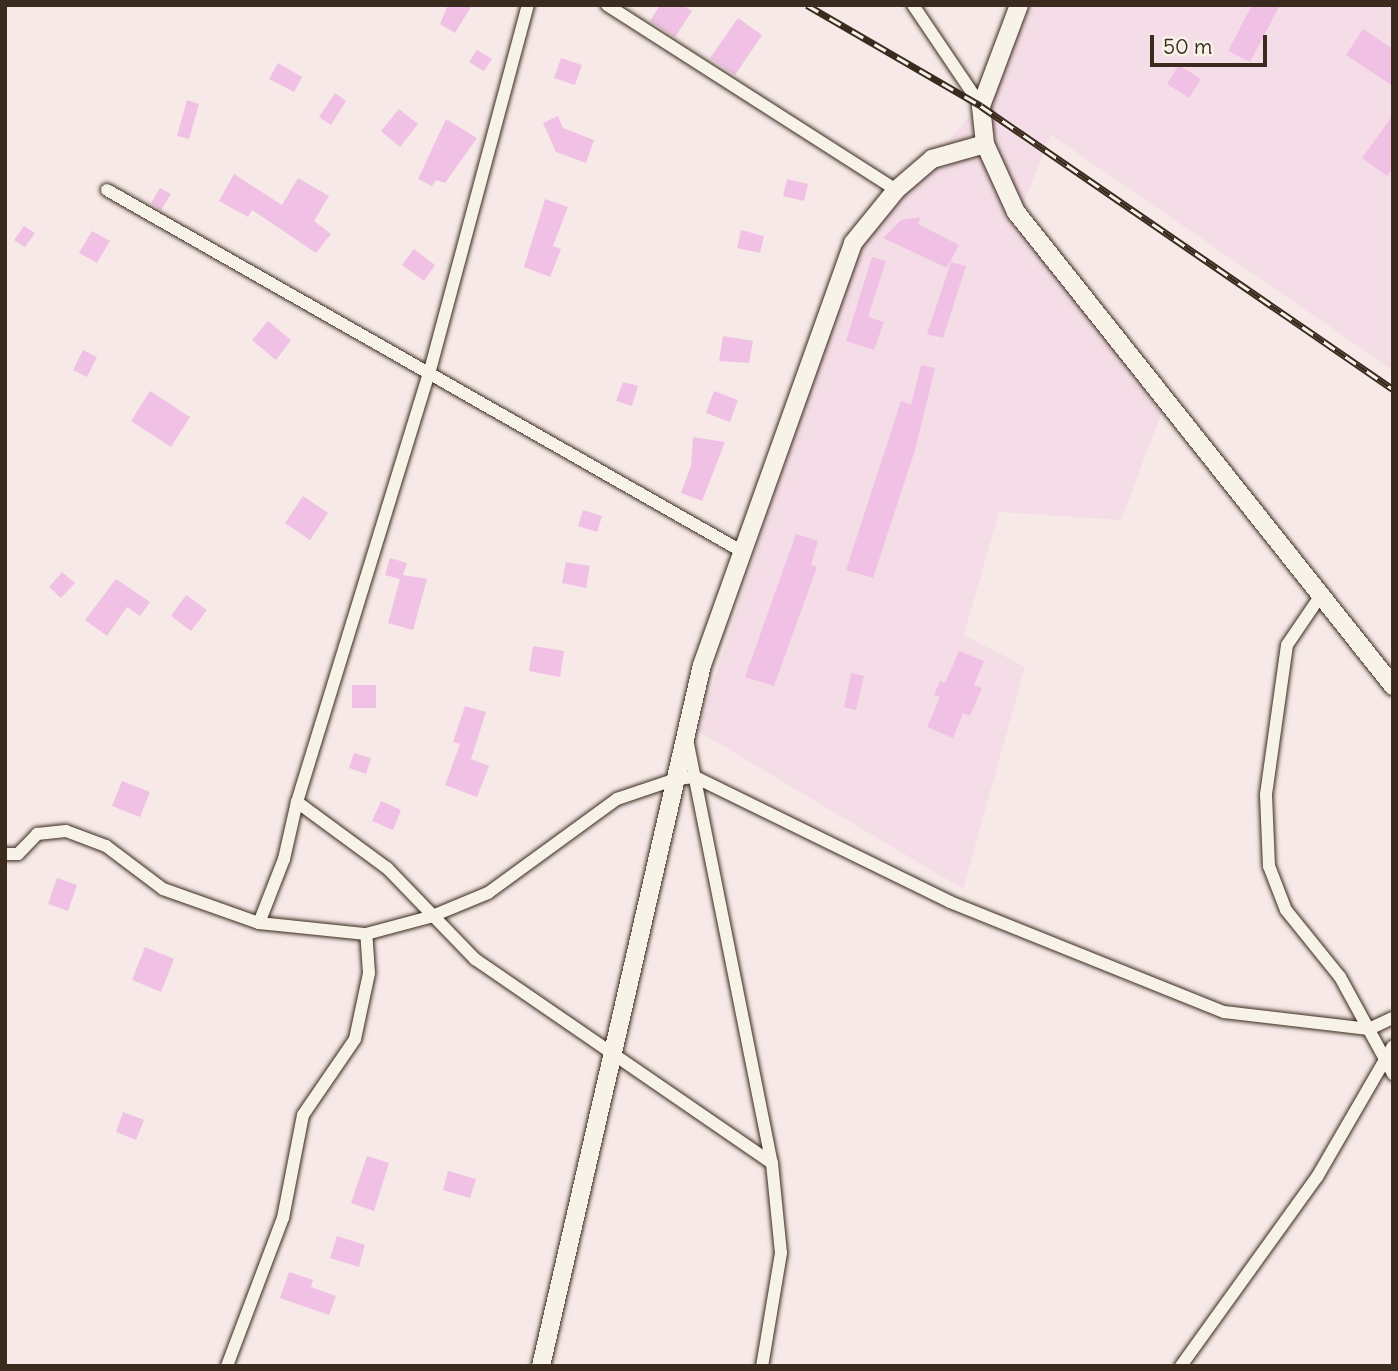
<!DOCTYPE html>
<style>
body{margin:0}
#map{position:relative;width:1398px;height:1371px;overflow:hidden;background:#f6e9e7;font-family:Delius,sans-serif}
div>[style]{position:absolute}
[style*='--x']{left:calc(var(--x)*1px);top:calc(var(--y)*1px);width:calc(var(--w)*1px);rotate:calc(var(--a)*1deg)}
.built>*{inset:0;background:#f4dde6}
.building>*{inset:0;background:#f0c1e4}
.roads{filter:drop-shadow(0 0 2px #3b2a1e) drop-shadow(0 0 2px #3b2a1e)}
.minor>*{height:12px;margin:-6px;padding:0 6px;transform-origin:6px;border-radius:6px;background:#f7f3e8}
.secondary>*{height:18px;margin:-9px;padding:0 9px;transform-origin:9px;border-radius:9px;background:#f7f3e8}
.rail>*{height:7px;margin-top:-3.5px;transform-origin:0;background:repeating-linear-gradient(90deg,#f7f3e8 0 13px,#3b2a1e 0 26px);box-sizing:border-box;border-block:2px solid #3b2a1e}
span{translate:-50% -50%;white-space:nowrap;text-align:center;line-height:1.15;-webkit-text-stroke:5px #f7f3e8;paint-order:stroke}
.frame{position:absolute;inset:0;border:7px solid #3b2a1e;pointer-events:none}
.scale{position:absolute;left:1150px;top:35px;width:117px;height:32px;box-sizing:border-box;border:4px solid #3b2a1e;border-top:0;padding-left:9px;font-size:21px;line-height:24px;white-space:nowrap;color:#3b2a1e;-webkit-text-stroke:5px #f7f3e8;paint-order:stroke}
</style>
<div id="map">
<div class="built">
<i style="clip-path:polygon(1012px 5px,1393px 5px,1393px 370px,1051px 135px,1021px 208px,1168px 396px,1121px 520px,999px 512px,964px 635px,1025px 667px,963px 889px,698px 731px,802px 407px,860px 247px,973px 112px)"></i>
</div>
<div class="building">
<i style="clip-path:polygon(448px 5px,472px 5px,455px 33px,440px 24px)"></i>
<i style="clip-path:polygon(660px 5px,683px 5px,692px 11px,675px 37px,650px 21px)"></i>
<i style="clip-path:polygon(1252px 5px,1280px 5px,1250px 62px,1228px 51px)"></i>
<i style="clip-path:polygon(738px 18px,762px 35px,735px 75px,710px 58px)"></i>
<i style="clip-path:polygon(1363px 29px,1393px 49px,1393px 86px,1346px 55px)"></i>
<i style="clip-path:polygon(477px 50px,492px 59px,484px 71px,469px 62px)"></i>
<i style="clip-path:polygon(561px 58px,582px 65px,575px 85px,554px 78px)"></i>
<i style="clip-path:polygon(278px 63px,302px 77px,294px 92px,269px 79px)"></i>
<i style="clip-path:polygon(1179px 65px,1201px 79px,1189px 98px,1167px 84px)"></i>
<i style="clip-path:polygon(335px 93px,346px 101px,331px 125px,319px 117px)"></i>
<i style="clip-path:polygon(187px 100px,199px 104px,189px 139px,177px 136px)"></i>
<i style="clip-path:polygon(399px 109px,418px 124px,400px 147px,381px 131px)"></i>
<i style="clip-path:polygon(1393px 115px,1393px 169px,1387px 176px,1362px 158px)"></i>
<i style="clip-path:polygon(558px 116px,563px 128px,594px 140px,586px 163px,556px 152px,543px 123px)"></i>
<i style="clip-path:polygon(446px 119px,477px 138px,445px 183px,436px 180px,432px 186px,418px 179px)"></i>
<i style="clip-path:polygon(234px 174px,282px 205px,298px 178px,329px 196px,314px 221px,331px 234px,316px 253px,252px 210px,248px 217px,219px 201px)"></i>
<i style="clip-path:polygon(787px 179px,808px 184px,804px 201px,783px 196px)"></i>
<i style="clip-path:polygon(160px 188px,171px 194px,161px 210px,151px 203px)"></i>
<i style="clip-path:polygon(545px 199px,568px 207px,553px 246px,561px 249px,550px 277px,524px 267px)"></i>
<i style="clip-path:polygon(921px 217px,918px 224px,959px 245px,947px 268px,883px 238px,901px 220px)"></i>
<i style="clip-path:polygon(24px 226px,35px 233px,25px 247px,14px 240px)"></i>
<i style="clip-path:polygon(741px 230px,764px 236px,760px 253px,737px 248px)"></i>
<i style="clip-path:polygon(92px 231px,110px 241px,97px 263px,79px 253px)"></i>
<i style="clip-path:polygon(414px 249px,435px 265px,424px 281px,402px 265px)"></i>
<i style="clip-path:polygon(872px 257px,886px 261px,868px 317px,884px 322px,874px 350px,846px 341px)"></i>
<i style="clip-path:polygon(951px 262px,966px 266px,943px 338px,927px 334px)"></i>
<i style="clip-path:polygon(268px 321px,291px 340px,276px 360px,252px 340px)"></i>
<i style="clip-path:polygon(723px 336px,753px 341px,749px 363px,719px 361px)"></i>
<i style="clip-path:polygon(83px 350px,97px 357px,87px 377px,73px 370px)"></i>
<i style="clip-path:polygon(921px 365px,935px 368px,915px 450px,873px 578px,846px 570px,901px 401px,911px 405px)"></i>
<i style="clip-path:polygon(623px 382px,638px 386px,632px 406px,616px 401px)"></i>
<i style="clip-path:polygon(150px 391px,190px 417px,171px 447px,131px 421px)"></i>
<i style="clip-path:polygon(714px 391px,738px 400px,730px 422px,706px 413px)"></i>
<i style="clip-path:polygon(693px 437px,725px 442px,702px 501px,681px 493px,691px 466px)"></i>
<i style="clip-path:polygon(303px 496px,328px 513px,310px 540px,285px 523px)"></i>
<i style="clip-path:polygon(583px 510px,602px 516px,597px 532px,578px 526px)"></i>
<i style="clip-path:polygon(796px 534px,818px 541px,811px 565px,817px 567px,774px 686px,745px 677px)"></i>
<i style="clip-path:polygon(390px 558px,407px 563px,403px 575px,427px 579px,413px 630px,388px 623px,400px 579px,385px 575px)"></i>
<i style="clip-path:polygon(566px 562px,590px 566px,586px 588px,562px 583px)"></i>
<i style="clip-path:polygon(62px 572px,75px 583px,61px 598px,49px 587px)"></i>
<i style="clip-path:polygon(116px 579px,150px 602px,140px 616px,127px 607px,107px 636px,85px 620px)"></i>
<i style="clip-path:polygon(186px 595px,207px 610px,191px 631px,171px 616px)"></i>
<i style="clip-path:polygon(533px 646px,564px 651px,560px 677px,529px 671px)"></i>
<i style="clip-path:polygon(959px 651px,984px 661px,974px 685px,982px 688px,970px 716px,963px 713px,953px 738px,927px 727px,940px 697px,934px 695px,940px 681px,945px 683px)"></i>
<i style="clip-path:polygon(851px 673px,864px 676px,856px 710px,844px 707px)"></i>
<i style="clip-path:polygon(352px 685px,376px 685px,376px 708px,352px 708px)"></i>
<i style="clip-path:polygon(465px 706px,486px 712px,471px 759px,489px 766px,477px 797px,445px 785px,460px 744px,453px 742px)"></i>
<i style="clip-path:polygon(354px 753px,371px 758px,366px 774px,349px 768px)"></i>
<i style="clip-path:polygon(122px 781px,150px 792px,140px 817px,112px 806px)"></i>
<i style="clip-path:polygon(381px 801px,401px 810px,393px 830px,372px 821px)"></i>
<i style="clip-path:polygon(57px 878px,77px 885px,68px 911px,48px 904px)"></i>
<i style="clip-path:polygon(145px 947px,174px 959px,161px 992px,132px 980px)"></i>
<i style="clip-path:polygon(123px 1112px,144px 1120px,136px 1140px,116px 1132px)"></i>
<i style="clip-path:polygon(367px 1156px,389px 1163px,374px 1211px,351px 1203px)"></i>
<i style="clip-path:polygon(448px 1171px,476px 1179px,470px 1198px,443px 1190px)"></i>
<i style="clip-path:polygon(337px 1236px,365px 1245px,359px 1267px,330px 1258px)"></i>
<i style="clip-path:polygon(289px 1272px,313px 1280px,311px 1287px,336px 1296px,329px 1315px,280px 1298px)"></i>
</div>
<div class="roads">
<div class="minor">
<i style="--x:607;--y:5;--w:343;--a:32.6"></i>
<i style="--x:913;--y:5;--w:122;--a:56"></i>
<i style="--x:107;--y:190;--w:732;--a:29.65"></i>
<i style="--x:1321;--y:595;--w:60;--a:124.2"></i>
<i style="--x:1287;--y:645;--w:151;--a:98"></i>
<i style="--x:1266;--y:795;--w:71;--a:87.6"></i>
<i style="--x:1269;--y:866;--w:47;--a:68.9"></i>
<i style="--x:1286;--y:910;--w:86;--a:51.1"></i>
<i style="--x:1340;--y:977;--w:111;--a:61.3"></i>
<i style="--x:687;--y:739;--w:432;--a:78.7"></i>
<i style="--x:772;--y:1163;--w:90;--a:84.3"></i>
<i style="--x:781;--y:1253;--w:115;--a:99.5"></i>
<i style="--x:297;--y:802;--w:112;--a:36.3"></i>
<i style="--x:387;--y:868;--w:127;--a:46"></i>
<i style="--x:475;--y:959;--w:360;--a:34.5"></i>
<i style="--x:5;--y:854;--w:13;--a:0"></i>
<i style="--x:18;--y:854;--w:28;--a:-46"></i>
<i style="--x:37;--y:834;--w:29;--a:-6"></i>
<i style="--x:66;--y:831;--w:43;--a:20.6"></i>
<i style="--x:106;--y:846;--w:71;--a:37"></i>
<i style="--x:163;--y:889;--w:102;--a:19.5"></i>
<i style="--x:259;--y:923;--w:108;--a:5.9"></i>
<i style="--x:366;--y:934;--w:66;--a:-14.9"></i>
<i style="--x:430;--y:917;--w:63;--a:-22.5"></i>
<i style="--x:488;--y:893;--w:160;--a:-36.1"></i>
<i style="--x:617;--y:799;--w:62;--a:-18.7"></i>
<i style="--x:676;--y:779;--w:19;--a:-6"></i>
<i style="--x:695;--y:777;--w:284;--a:26.1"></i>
<i style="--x:950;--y:902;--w:295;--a:21.9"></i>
<i style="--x:1224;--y:1012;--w:146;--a:6.7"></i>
<i style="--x:1369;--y:1029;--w:26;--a:-25"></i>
<i style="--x:259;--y:923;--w:69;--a:-68.7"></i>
<i style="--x:284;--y:859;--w:58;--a:-77.2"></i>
<i style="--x:297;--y:802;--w:448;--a:-72.9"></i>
<i style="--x:429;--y:374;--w:382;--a:-75"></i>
<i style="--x:227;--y:1366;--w:158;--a:-69.3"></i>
<i style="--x:283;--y:1218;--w:105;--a:-79"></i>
<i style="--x:303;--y:1115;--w:92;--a:-55.6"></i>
<i style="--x:355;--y:1039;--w:67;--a:-78"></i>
<i style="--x:369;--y:973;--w:39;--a:-94"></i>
<i style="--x:1181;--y:1366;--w:233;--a:-54.3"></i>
<i style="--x:1317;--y:1177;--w:151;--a:-59.9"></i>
</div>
<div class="secondary">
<i style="--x:1019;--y:5;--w:108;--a:110.6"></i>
<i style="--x:981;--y:106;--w:38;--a:84"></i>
<i style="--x:985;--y:144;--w:75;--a:65.5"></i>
<i style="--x:1016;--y:212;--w:606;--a:51.5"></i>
<i style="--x:541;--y:1366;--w:719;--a:-77.07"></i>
<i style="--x:702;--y:665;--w:448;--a:-70.3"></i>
<i style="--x:853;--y:243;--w:68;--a:-50.9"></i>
<i style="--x:896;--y:190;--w:48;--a:-40.7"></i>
<i style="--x:932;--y:159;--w:55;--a:-15.8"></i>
</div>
</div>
<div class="rail">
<i style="--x:807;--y:5;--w:201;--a:30.1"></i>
<i style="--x:981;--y:106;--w:500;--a:34.5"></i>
</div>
<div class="frame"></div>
<div class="scale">50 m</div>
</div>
